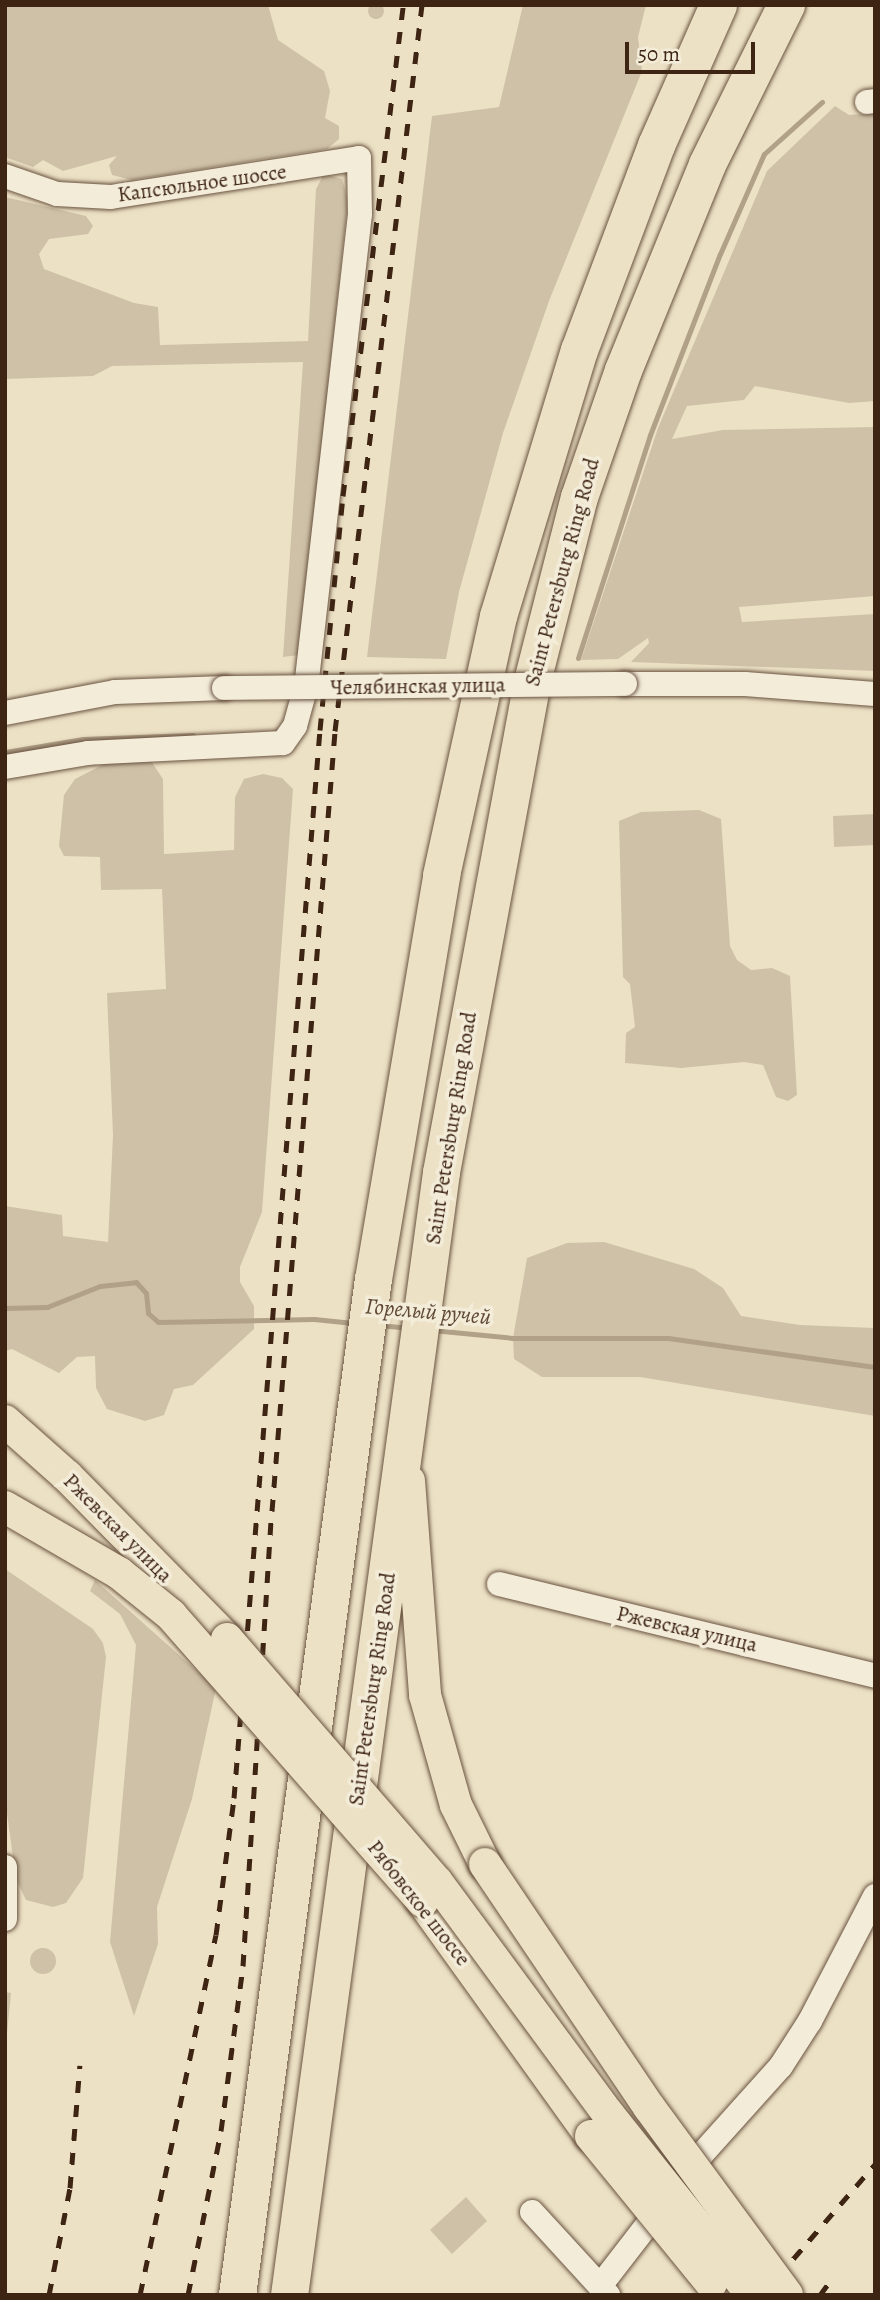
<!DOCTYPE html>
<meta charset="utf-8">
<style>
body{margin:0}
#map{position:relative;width:880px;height:2300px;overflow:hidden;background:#ece1c5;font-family:Alegreya,serif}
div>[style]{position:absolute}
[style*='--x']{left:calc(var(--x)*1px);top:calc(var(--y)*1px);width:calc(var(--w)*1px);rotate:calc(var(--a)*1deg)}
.green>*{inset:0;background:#cec1a7}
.round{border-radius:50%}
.stream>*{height:5px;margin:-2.5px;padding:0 2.5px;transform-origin:2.5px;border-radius:2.5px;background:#b1a188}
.roads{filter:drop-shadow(0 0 2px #6a5340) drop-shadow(0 0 2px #6a5340)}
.minor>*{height:24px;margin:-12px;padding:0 12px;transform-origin:12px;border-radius:12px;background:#f3ecd9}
.major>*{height:32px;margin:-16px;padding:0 16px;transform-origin:16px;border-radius:16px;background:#ece1c5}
.highway>*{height:37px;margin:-18.5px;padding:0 18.5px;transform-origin:18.5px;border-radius:18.5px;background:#ece1c5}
.rail>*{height:5px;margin-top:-2.5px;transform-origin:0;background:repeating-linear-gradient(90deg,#3e2413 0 12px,transparent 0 24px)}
.bridges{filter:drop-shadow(0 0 2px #6a5340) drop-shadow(0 0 2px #6a5340)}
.minor-bridge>*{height:24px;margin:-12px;padding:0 12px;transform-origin:12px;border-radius:12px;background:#f3ecd9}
.major-bridge>*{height:32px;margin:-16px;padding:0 16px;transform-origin:16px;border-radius:16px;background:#ece1c5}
span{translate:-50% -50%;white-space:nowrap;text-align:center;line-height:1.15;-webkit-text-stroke:7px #f3ecd9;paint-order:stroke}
.street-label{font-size:21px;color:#3e2413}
.water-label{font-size:23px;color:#604a36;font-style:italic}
.frame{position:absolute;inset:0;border:7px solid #3e2413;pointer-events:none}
.scale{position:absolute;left:625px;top:42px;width:130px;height:32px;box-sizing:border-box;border:4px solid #3e2413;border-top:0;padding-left:9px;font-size:21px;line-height:24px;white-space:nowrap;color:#3e2413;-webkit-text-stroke:5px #f3ecd9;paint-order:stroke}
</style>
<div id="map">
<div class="green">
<i class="round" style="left:368px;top:3px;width:16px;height:16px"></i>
<i style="clip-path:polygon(5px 5px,268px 5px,278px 40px,324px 71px,330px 91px,325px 118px,339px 126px,339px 139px,327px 149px,132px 180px,112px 175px,109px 165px,117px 156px,63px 171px,43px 160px,33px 167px,5px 157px)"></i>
<i style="clip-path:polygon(523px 5px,646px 5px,638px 37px,642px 71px,549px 301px,503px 433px,459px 592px,446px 659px,367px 657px,432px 116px,499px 107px)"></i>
<i style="clip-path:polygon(835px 106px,849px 115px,875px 113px,875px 401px,849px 403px,755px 386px,744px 400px,687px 406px,672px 439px,723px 430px,875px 427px,875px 596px,739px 607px,742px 622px,875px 614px,875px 671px,631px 662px,649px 643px,648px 638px,618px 659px,581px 660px,658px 428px,767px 171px)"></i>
<i style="clip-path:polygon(324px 174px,342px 179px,348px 200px,299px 655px,283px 657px,303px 362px,112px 366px,93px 376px,5px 379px,5px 197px,86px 216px,93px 226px,88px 234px,49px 239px,39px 254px,44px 269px,134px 303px,158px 307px,160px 345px,308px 341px,316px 189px)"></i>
<i style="clip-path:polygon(149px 758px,163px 779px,164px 854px,234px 850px,235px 797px,244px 779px,263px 774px,282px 778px,293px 789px,262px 1212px,240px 1267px,240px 1282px,254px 1306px,254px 1329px,193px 1385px,174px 1389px,164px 1415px,145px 1421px,107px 1409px,96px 1388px,95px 1356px,77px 1357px,59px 1373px,12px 1349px,5px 1351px,5px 1206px,62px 1215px,63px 1236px,108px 1242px,113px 1135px,107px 993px,166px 989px,162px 889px,101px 890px,100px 857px,64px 856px,59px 846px,64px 795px,75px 779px,114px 759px)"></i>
<i style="clip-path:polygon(699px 810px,721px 819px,730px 946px,737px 960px,751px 970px,772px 968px,790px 976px,797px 1095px,788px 1101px,776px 1097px,763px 1065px,744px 1062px,681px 1068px,625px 1063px,626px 1033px,635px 1027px,630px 984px,623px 977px,619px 821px,641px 812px)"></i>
<i style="clip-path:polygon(875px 814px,875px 845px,834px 847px,833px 816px)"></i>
<i style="clip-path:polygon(604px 1242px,694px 1269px,723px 1288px,741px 1316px,800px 1325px,875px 1328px,875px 1416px,640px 1377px,542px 1377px,514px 1359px,513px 1338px,527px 1258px,567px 1243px)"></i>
<i style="clip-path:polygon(5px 1569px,93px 1629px,103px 1643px,106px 1657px,83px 1878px,66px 1903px,53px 1907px,26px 1900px,16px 1879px,5px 1799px)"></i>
<i style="clip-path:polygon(95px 1580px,216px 1688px,192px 1799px,157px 1907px,158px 1944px,134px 2016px,110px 1942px,136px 1645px,120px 1614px,90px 1591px)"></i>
<i class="round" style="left:30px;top:1948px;width:26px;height:26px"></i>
<i style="clip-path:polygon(5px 1992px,11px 1993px,5px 2054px)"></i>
<i style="clip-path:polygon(466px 2197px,487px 2221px,452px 2254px,430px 2230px)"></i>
</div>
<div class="stream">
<i style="--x:578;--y:658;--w:234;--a:-72.1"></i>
<i style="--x:650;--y:435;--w:194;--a:-68.9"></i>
<i style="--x:720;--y:254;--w:109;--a:-66.3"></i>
<i style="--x:764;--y:154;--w:78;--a:-41.9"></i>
<i style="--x:5;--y:752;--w:79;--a:-9.5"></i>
<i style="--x:83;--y:739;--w:110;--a:-2.1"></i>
<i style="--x:5;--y:1308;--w:42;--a:-1.4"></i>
<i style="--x:47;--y:1307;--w:57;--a:-21.6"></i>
<i style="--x:100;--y:1286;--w:36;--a:-6"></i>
<i style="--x:136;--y:1282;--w:15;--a:48"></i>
<i style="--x:146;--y:1293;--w:20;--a:84"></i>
<i style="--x:148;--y:1313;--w:13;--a:42"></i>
<i style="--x:158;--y:1322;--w:156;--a:-1.1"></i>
<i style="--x:314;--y:1319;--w:39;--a:6"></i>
<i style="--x:380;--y:1325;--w:29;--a:6"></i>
<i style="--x:432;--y:1330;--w:81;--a:5.6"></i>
<i style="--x:513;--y:1338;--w:155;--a:0"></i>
<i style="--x:668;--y:1338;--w:209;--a:8"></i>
</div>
<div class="roads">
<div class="minor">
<i style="--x:867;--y:102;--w:8;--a:-7"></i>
<i style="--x:5;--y:176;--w:55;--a:19.1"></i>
<i style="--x:57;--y:194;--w:54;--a:3.2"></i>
<i style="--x:111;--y:197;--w:251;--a:-8.9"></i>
<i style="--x:359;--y:158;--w:56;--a:89"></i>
<i style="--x:360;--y:214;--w:475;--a:96.5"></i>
<i style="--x:306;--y:686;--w:41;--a:105.4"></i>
<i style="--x:295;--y:726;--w:21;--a:125"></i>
<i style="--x:283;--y:743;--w:195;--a:177.1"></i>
<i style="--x:88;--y:753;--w:84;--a:170.4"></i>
<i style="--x:625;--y:684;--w:120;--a:0"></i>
<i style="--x:745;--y:684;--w:130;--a:4.4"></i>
<i style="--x:5;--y:713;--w:112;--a:-10.8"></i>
<i style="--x:115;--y:692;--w:109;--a:-2.1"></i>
<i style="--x:499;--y:1584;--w:387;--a:13.7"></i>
<i style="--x:5;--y:1867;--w:52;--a:90"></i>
<i style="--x:532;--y:2212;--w:113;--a:47.5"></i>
<i style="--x:600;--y:2286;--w:167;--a:-52.3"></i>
<i style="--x:702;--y:2154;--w:118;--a:-48.1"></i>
<i style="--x:781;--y:2066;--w:54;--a:-57.2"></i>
<i style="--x:810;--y:2021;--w:141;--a:-62.5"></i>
</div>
<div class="major">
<i style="--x:5;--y:1421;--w:83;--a:41.6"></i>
<i style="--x:67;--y:1476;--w:228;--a:45.5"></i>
<i style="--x:409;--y:1481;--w:215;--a:85.7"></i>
<i style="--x:425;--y:1695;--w:114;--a:74.3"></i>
<i style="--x:456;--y:1805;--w:66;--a:63.8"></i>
<i style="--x:422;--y:1901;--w:289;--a:54.3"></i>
</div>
<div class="highway">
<i style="--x:237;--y:2295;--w:1025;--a:-82.38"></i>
<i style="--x:373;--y:1279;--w:410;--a:-80.4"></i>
<i style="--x:441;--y:875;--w:265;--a:-77.6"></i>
<i style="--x:498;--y:616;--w:278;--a:-73.1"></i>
<i style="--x:579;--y:350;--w:219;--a:-69.4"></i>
<i style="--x:656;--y:145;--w:153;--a:-66.1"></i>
<i style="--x:289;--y:2295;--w:1133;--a:-82.29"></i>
<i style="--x:441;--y:1172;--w:499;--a:-79.5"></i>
<i style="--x:532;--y:681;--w:190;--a:-75.7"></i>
<i style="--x:579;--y:497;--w:134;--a:-70.9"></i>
<i style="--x:623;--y:370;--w:222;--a:-67.8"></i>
<i style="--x:707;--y:164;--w:178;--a:-63.6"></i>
</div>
</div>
<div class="rail">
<i style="--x:49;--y:2295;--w:109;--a:-78.9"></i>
<i style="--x:70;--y:2188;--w:123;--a:-85.4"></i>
<i style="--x:140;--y:2295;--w:368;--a:-78.1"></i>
<i style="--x:216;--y:1935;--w:138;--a:-82.5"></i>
<i style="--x:234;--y:1798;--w:1071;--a:-85.4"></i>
<i style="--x:320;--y:730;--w:235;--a:-84.4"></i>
<i style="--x:343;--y:496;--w:495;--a:-83"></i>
<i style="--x:188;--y:2295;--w:167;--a:-78.6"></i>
<i style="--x:221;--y:2131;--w:166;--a:-82.4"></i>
<i style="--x:243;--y:1966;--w:456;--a:-86.4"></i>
<i style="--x:272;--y:1511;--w:783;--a:-85.38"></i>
<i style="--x:335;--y:731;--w:731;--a:-83.17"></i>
<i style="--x:762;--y:2295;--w:173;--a:-49.2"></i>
<i style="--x:820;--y:2295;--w:14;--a:-54"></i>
</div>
<div class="bridges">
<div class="minor-bridge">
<i style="--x:224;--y:688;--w:401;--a:-0.6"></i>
</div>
<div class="major-bridge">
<i style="--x:5;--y:1507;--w:132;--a:30.1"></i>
<i style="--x:119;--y:1573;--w:67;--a:38.9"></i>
<i style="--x:171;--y:1615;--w:381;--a:48.7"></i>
<i style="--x:227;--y:1639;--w:321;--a:49.2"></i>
<i style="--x:437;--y:1882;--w:290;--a:53.6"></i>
<i style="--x:609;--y:2115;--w:230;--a:51.5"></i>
<i style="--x:485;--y:1864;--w:293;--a:56"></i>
<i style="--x:649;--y:2107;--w:233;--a:53.7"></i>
<i style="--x:591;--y:2136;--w:190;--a:50.8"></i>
</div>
</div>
<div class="street-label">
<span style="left:202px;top:183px;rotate:-8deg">Капсюльное шоссе</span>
<span style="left:562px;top:572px;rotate:-75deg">Saint Petersburg Ring Road</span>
<span style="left:418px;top:686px;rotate:-1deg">Челябинская улица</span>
<span style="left:451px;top:1128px;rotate:-81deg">Saint Petersburg Ring Road</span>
<span style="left:118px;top:1528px;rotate:45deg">Ржевская улица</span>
<span style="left:687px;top:1629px;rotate:13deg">Ржевская улица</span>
<span style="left:372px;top:1689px;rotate:-82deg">Saint Petersburg Ring Road</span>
<span style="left:419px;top:1903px;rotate:52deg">Рябовское шоссе</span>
</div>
<div class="water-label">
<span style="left:428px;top:1312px;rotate:5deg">Горелый ручей</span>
</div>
<div class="frame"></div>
<div class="scale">50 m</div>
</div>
